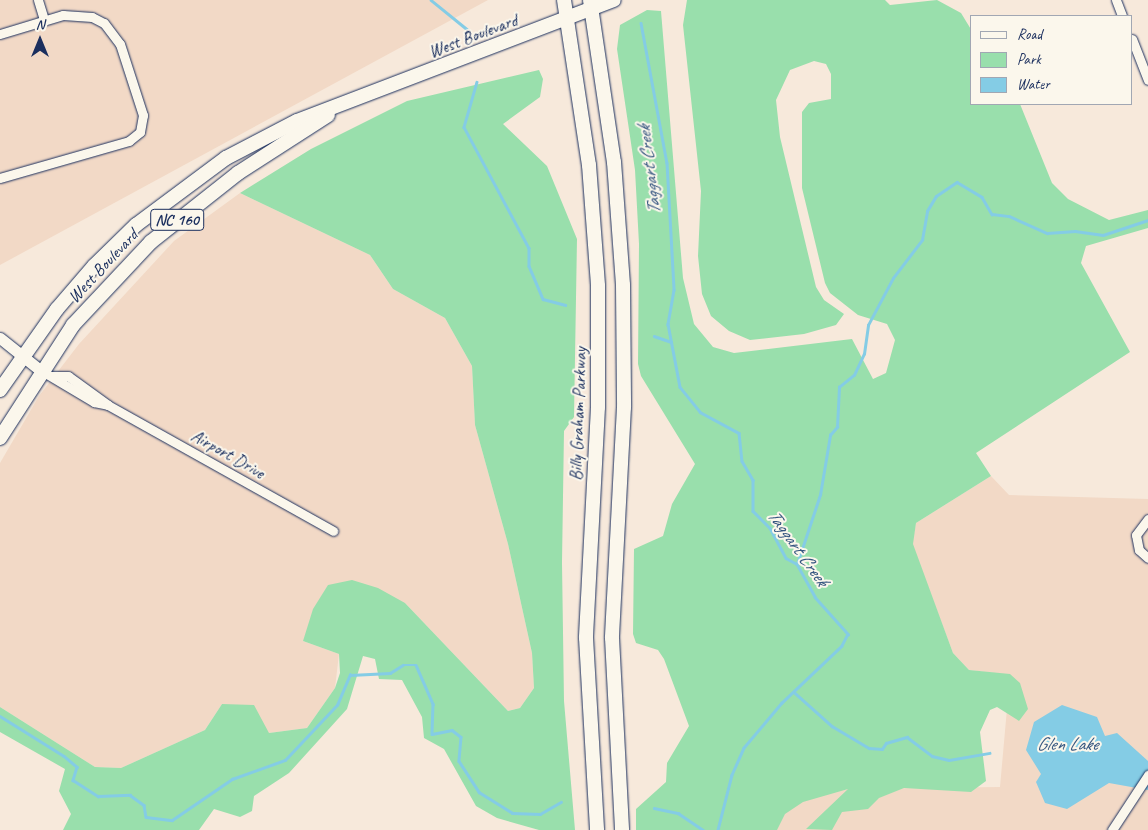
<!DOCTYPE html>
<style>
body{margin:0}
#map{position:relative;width:1148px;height:830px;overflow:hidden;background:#f7e9db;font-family:Caveat,sans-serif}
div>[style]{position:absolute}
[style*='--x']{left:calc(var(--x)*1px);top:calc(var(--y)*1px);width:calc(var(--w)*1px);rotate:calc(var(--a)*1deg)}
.built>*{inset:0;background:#f2d9c6}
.green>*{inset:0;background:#99dfac}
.water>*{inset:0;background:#84cce5}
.stream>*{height:2.5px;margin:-1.25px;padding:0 1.25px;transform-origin:1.25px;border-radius:1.25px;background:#84cce5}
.roads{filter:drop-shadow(0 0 1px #1b2f5e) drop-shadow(0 0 1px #1b2f5e)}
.minor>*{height:9px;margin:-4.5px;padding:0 4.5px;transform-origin:4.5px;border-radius:4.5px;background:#fbf7ec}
.tertiary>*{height:11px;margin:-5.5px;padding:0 5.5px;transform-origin:5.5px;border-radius:5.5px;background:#fbf7ec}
.primary>*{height:14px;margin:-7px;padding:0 7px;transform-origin:7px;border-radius:7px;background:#fbf7ec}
.trunk>*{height:14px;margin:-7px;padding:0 7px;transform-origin:7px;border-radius:7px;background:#fbf7ec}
span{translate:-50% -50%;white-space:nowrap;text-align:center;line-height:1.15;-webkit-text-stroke:4px #fbf7ec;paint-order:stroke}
.shield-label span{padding:1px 4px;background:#fbf7ec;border:1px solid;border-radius:4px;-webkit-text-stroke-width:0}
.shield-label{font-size:16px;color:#1b2f5e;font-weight:700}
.street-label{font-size:18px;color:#1b2f5e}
.water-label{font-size:19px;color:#355680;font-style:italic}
.legend{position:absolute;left:970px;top:15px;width:162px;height:90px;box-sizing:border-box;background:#fbf7ec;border:1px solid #a1a7b3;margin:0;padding:6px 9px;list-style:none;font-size:15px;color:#1b2f5e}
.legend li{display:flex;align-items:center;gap:10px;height:25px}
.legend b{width:25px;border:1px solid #a1a7b3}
.north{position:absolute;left:15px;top:15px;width:50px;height:50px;-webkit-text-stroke:4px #fbf7ec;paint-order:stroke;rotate:0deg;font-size:14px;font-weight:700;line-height:20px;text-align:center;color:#1b2f5e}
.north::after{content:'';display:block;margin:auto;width:18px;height:22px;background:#1b2f5e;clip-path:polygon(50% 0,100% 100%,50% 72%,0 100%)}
</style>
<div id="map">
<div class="built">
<i style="clip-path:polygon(0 0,488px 0,0 265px)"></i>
<i style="clip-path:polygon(240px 193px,370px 255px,393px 289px,445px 318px,472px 366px,475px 425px,508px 544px,532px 653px,534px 688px,520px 708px,508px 711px,405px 603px,303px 641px,339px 654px,335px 688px,307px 728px,269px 733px,222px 704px,205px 730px,121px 768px,95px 767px,0 707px,0 463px,39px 396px,79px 344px,174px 241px)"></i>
<i style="clip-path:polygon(991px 476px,1009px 495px,1148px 499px,1148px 830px,718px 830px,728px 790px,1000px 787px,1010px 675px,969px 670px,953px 653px,912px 544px,916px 523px)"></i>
</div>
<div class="green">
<i style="clip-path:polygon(687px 0,885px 0,890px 5px,937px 0,961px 13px,972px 31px,972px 104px,1020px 104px,1052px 183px,1068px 199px,1109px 220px,1148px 210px,1148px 228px,1086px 246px,1081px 263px,1130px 352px,976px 453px,991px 476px,916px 523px,913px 544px,953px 653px,969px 670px,1010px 674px,1020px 683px,1028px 709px,1019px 721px,997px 707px,990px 710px,980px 732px,986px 781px,971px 792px,904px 788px,879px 798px,868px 809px,842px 812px,832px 830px,806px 829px,848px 789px,803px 802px,785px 814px,777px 830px,636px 830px,636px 809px,666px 782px,667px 763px,689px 726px,664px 659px,658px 650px,636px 643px,633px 634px,634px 549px,663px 536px,672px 504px,695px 464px,641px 376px,638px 364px,639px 244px,635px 170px,617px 49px,620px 25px,647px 10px,661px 11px,683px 278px,694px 324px,713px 347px,734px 353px,852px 339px,873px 379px,886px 373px,895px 340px,887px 324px,858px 315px,830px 293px,825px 283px,802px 188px,802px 112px,809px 103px,831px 99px,831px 74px,826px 64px,814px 61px,790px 70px,776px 100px,780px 137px,816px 287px,824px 300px,844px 314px,836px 325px,804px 334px,750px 340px,729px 331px,711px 316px,702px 294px,698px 256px,701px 191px,683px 25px)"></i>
<i style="clip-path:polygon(539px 70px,543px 79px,540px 97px,503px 124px,547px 166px,577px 239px,574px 417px,564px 431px,562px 563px,564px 701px,575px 830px,539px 830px,497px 818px,476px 806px,444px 749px,424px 738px,422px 717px,402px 680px,379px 679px,375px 659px,363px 656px,347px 709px,289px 773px,254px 796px,252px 811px,240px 817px,214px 809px,199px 830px,63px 830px,71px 814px,59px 791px,65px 769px,0 732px,0 707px,95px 767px,121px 768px,205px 730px,222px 704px,254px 705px,269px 733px,307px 728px,335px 688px,340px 673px,339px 654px,303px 641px,313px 609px,328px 585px,352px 580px,378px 588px,405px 603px,508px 711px,520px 708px,534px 688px,532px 653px,508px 544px,475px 425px,472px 366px,445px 318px,393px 289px,370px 255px,240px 193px,311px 149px,407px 101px)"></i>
</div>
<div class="water">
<i style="clip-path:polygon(1062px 705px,1097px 717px,1105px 736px,1117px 733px,1148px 761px,1148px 790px,1109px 783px,1067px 809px,1045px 803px,1036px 782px,1041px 774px,1026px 750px,1034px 722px)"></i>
</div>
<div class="stream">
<i style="--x:431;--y:0;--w:48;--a:39"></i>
<i style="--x:641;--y:23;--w:142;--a:79.5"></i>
<i style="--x:667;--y:163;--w:127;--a:86.8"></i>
<i style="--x:674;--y:290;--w:35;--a:100"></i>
<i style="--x:668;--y:324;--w:64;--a:79.2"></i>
<i style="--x:680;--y:387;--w:32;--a:51"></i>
<i style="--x:700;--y:412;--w:44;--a:28.3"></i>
<i style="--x:739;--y:433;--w:28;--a:84"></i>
<i style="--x:742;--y:461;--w:22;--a:60"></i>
<i style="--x:753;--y:480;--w:31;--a:90"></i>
<i style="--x:753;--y:511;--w:24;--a:45"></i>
<i style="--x:770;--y:528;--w:34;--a:62"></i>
<i style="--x:786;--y:558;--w:13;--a:29"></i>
<i style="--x:797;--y:564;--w:38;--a:61"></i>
<i style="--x:815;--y:597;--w:50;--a:48.3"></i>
<i style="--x:848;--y:634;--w:13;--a:117"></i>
<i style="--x:842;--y:646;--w:83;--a:136.5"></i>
<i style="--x:782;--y:703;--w:59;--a:130.2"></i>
<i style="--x:744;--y:748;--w:30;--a:114"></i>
<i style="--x:732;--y:775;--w:57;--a:104.3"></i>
<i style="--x:477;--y:82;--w:47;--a:106.1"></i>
<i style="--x:464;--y:127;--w:137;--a:61.8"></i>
<i style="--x:529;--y:248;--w:18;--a:90"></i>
<i style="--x:529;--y:266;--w:36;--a:67"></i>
<i style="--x:543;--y:299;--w:23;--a:15"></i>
<i style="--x:654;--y:336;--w:18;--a:19"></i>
<i style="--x:797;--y:564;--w:73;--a:-71.6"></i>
<i style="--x:820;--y:495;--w:61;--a:-80.5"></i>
<i style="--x:830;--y:435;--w:11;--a:-49"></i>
<i style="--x:837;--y:427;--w:40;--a:-87.1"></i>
<i style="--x:839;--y:387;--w:19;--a:-39"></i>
<i style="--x:854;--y:375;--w:23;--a:-65"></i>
<i style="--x:864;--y:354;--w:29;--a:-82"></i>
<i style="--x:868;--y:325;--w:53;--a:-62"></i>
<i style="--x:893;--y:278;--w:48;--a:-52.7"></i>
<i style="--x:922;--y:240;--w:29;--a:-80"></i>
<i style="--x:927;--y:211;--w:17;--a:-59"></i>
<i style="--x:936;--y:196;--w:25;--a:-34"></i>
<i style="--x:957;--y:182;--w:29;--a:31"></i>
<i style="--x:982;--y:197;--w:20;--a:60"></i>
<i style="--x:992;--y:214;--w:17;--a:7"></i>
<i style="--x:1009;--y:216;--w:42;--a:24.1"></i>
<i style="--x:1047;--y:233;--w:28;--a:-4"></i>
<i style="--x:1075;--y:231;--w:28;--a:8"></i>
<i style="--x:1103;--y:235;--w:47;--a:-18.4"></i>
<i style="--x:795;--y:693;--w:50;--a:41.7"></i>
<i style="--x:832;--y:726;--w:43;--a:30.7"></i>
<i style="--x:869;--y:748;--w:13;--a:4"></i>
<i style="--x:882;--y:749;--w:7;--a:-56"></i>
<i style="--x:886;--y:743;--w:22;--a:-16"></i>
<i style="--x:907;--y:737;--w:31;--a:37"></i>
<i style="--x:932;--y:756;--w:17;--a:13"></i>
<i style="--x:949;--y:760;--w:41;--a:-9.9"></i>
<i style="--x:0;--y:716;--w:75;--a:32"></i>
<i style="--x:64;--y:756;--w:17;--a:40"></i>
<i style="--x:77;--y:767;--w:14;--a:107"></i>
<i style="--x:73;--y:780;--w:30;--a:33"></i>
<i style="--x:98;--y:796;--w:32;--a:-2"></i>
<i style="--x:130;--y:795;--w:17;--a:36"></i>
<i style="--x:144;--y:805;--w:12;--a:81"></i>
<i style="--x:146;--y:817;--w:26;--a:7"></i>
<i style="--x:172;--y:820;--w:73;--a:-34.3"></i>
<i style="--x:232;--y:779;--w:56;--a:-19.7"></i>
<i style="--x:285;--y:760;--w:76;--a:-46.6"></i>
<i style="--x:337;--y:705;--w:33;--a:-67"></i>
<i style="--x:350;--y:675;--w:40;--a:-2.9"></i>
<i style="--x:390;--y:673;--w:15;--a:-32"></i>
<i style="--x:403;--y:665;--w:13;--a:0"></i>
<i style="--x:416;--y:665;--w:43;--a:66.4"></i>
<i style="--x:433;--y:704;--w:30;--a:92"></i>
<i style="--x:432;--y:734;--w:20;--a:-11"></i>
<i style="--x:452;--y:730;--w:11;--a:38"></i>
<i style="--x:461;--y:737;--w:24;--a:95"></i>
<i style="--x:459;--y:761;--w:37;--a:57"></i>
<i style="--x:479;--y:792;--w:39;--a:32"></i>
<i style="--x:512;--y:813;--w:28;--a:2"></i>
<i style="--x:540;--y:814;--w:24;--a:-30"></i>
<i style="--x:654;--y:808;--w:25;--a:12"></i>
<i style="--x:678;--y:813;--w:30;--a:34"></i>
</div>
<div class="roads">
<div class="minor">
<i style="--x:38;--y:0;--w:21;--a:73"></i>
<i style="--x:1116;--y:0;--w:17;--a:69"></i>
<i style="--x:0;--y:34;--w:66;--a:-16.8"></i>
<i style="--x:63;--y:15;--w:29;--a:4"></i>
<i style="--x:92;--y:17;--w:13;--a:27"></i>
<i style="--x:104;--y:23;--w:26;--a:53"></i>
<i style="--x:120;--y:44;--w:75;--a:72.1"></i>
<i style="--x:143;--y:115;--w:17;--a:100"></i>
<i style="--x:140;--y:132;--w:14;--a:141"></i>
<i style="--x:129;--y:141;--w:134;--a:164"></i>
<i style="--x:1132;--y:39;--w:44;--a:68.7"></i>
<i style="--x:40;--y:370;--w:63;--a:30.7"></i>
<i style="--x:94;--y:402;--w:14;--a:12"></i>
<i style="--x:108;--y:405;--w:49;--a:-144.1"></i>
<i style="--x:68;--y:376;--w:16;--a:180"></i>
<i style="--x:108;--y:405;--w:258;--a:29.2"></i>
<i style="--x:1148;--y:519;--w:20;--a:127"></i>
<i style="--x:1136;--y:535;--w:15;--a:79"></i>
<i style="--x:1139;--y:550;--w:12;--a:42"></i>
<i style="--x:1112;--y:830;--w:66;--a:-56.8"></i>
</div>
<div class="tertiary">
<i style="--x:0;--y:338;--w:51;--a:38.7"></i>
</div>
<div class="primary">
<i style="--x:0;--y:390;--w:99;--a:-54.9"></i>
<i style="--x:57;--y:309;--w:57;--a:-49.3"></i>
<i style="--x:94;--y:266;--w:59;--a:-44.3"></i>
<i style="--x:136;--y:225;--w:112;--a:-36.7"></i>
<i style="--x:226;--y:158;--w:80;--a:-27.5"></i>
<i style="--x:297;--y:121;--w:339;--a:-20.9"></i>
<i style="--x:0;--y:438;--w:135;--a:-57.1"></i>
<i style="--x:73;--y:325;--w:114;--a:-46.8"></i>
<i style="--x:151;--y:242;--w:111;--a:-38.4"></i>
<i style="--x:238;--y:173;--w:107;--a:-32.8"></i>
</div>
<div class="trunk">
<i style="--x:564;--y:0;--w:167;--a:81.4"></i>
<i style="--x:589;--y:165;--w:121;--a:85.7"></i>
<i style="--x:598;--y:286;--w:121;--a:90"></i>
<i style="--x:598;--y:407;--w:231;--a:93"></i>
<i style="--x:586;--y:638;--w:192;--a:86.7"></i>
<i style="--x:590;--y:0;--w:164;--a:81.6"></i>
<i style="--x:614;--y:162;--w:123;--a:85.8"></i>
<i style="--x:623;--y:285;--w:122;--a:89.5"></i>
<i style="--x:624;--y:407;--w:231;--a:93"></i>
<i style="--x:612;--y:638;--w:192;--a:87"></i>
</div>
</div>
<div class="shield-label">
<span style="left:177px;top:220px">NC 160</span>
</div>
<div class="street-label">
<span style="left:473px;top:36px;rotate:-21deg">West Boulevard</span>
<span style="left:103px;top:266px;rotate:-47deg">West Boulevard</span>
<span style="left:578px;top:414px;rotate:-88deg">Billy Graham Parkway</span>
<span style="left:228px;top:454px;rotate:30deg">Airport Drive</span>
</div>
<div class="water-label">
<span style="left:650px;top:170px;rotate:-97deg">Taggart Creek</span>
<span style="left:797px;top:548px;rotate:54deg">Taggart Creek</span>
<span style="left:1067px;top:745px">Glen Lake</span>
</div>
<ul class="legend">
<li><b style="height:6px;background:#fbf7ec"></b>Road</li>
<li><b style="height:14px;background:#99dfac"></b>Park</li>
<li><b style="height:14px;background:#84cce5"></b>Water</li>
</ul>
<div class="north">N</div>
</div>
